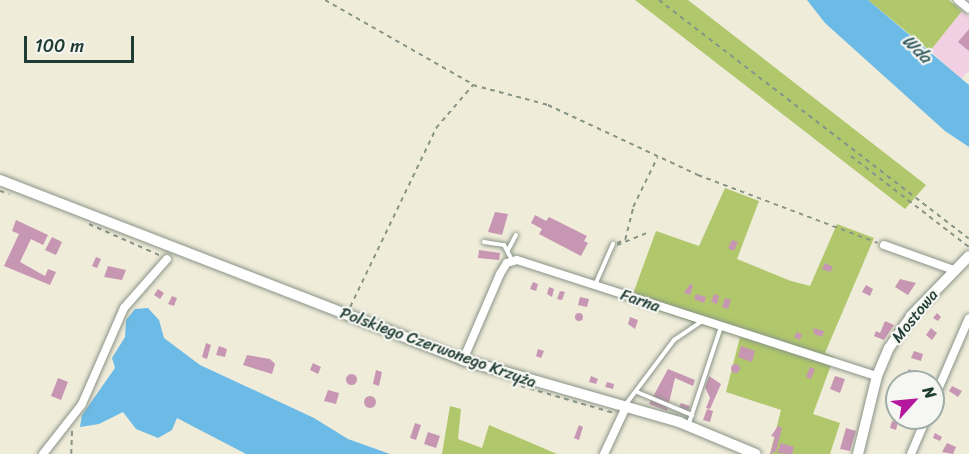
<!DOCTYPE html>
<meta charset="utf-8">
<style>
body{margin:0}
#map{position:relative;width:969px;height:454px;overflow:hidden;background:#f0ecda;font-family:Sriracha,sans-serif}
div>[style]{position:absolute}
[style*='--x']{left:calc(var(--x)*1px);top:calc(var(--y)*1px);width:calc(var(--w)*1px);rotate:calc(var(--a)*1deg)}
.built>*{inset:0;background:#f1d0e4}
.green>*{inset:0;background:#b0c76c}
.water>*{inset:0;background:#6cbae6}
.building>*{inset:0;background:#c796b3}
.round{border-radius:50%}
.path>*{height:1.5px;margin-top:-0.75px;transform-origin:0;background:repeating-linear-gradient(90deg,#889487 0 4.5px,transparent 0 9px)}
.roads{filter:drop-shadow(0 0 2px #889487) drop-shadow(0 0 2px #889487)}
.service>*{height:4px;margin:-2px;padding:0 2px;transform-origin:2px;border-radius:2px;background:#fff}
.minor>*{height:8px;margin:-4px;padding:0 4px;transform-origin:4px;border-radius:4px;background:#fff}
.tertiary>*{height:10px;margin:-5px;padding:0 5px;transform-origin:5px;border-radius:5px;background:#fff}
span{translate:-50% -50%;white-space:nowrap;text-align:center;line-height:1.15;-webkit-text-stroke:4.5px #f6f6f2;paint-order:stroke}
.street-label{font-size:16px;color:#1f3d34}
.water-label{font-size:18px;color:#325c60;font-style:italic}
.north{position:absolute;left:885px;top:370px;width:60px;height:60px;box-sizing:border-box;background:#f6f6f2;border:2px solid #a0aca6;border-radius:50%;rotate:63deg;font-size:16px;font-weight:700;line-height:24px;text-align:center;color:#1f3d34}
.north::after{content:'';display:block;margin:auto;width:21px;height:27px;background:#b5179e;clip-path:polygon(50% 0,100% 100%,50% 72%,0 100%)}
.scale{position:absolute;left:24px;top:36px;width:110px;height:27px;box-sizing:border-box;border:3px solid #1f3d34;border-top:0;padding-left:8px;font-size:18px;line-height:21px;white-space:nowrap;color:#1f3d34;-webkit-text-stroke:4px #f6f6f2;paint-order:stroke}
</style>
<div id="map">
<div class="built">
<i style="clip-path:polygon(962px 11px,969px 16px,969px 71px,961px 79px,930px 51px)"></i>
</div>
<div class="green">
<i style="clip-path:polygon(635px 0,688px 0,926px 185px,905px 209px)"></i>
<i style="clip-path:polygon(868px 0,949px 0,962px 11px,930px 51px)"></i>
<i style="clip-path:polygon(725px 188px,759px 201px,737px 259px,791px 281px,810px 286px,837px 224px,874px 238px,825px 353px,834px 357px,813px 414px,840px 423px,830px 454px,770px 454px,781px 410px,726px 392px,740px 337px,630px 302px,656px 231px,699px 246px)"></i>
<i style="clip-path:polygon(450px 406px,461px 409px,458px 439px,482px 448px,489px 425px,557px 454px,442px 454px)"></i>
</div>
<div class="water">
<i style="clip-path:polygon(807px 0,868px 0,969px 85px,969px 147px,945px 131px,825px 23px)"></i>
<i style="clip-path:polygon(148px 308px,159px 320px,164px 338px,200px 365px,314px 418px,348px 439px,390px 454px,246px 454px,177px 418px,172px 430px,158px 438px,136px 429px,123px 412px,99px 424px,80px 427px,82px 415px,115px 368px,112px 358px,125px 337px,126px 320px,135px 309px)"></i>
</div>
<div class="building">
<i style="clip-path:polygon(969px 29px,969px 51px,958px 42px)"></i>
<i style="clip-path:polygon(495px 212px,508px 214px,502px 235px,488px 232px)"></i>
<i style="clip-path:polygon(535px 215px,546px 221px,549px 217px,587px 236px,584px 241px,588px 243px,581px 256px,539px 234px,542px 229px,531px 223px)"></i>
<i style="clip-path:polygon(16px 220px,48px 235px,43px 245px,31px 239px,20px 262px,45px 276px,48px 269px,56px 272px,50px 285px,4px 266px,19px 234px,12px 231px)"></i>
<i style="clip-path:polygon(52px 237px,62px 242px,56px 255px,45px 250px)"></i>
<i style="clip-path:polygon(732px 240px,738px 242px,734px 251px,728px 248px)"></i>
<i style="clip-path:polygon(479px 250px,500px 253px,499px 260px,478px 258px)"></i>
<i style="clip-path:polygon(96px 257px,101px 259px,97px 268px,92px 266px)"></i>
<i style="clip-path:polygon(825px 263px,833px 267px,830px 272px,822px 269px)"></i>
<i style="clip-path:polygon(108px 266px,126px 270px,122px 280px,104px 277px)"></i>
<i style="clip-path:polygon(900px 279px,916px 283px,908px 295px,895px 287px)"></i>
<i style="clip-path:polygon(533px 282px,538px 284px,536px 291px,530px 289px)"></i>
<i style="clip-path:polygon(690px 284px,693px 285px,690px 295px,684px 293px)"></i>
<i style="clip-path:polygon(866px 285px,873px 289px,870px 296px,862px 292px)"></i>
<i style="clip-path:polygon(549px 287px,554px 289px,552px 297px,547px 294px)"></i>
<i style="clip-path:polygon(158px 289px,164px 293px,160px 299px,154px 295px)"></i>
<i style="clip-path:polygon(560px 291px,565px 292px,562px 300px,557px 299px)"></i>
<i style="clip-path:polygon(696px 294px,706px 297px,704px 303px,694px 299px)"></i>
<i style="clip-path:polygon(714px 294px,719px 296px,717px 304px,711px 302px)"></i>
<i style="clip-path:polygon(172px 296px,177px 298px,174px 306px,168px 304px)"></i>
<i style="clip-path:polygon(580px 297px,589px 299px,587px 307px,578px 305px)"></i>
<i style="clip-path:polygon(725px 298px,731px 300px,728px 309px,722px 307px)"></i>
<i class="round" style="left:575px;top:313px;width:8px;height:8px"></i>
<i style="clip-path:polygon(937px 313px,941px 317px,938px 321px,933px 318px)"></i>
<i style="clip-path:polygon(630px 317px,638px 320px,635px 329px,628px 324px)"></i>
<i style="clip-path:polygon(885px 321px,894px 325px,884px 340px,874px 336px,876px 331px,880px 333px)"></i>
<i style="clip-path:polygon(813px 328px,824px 331px,822px 337px,814px 334px)"></i>
<i style="clip-path:polygon(931px 328px,937px 333px,932px 340px,926px 335px)"></i>
<i style="clip-path:polygon(797px 332px,802px 334px,800px 340px,794px 337px)"></i>
<i style="clip-path:polygon(206px 343px,211px 345px,207px 359px,202px 357px)"></i>
<i style="clip-path:polygon(219px 346px,227px 349px,225px 357px,216px 355px)"></i>
<i style="clip-path:polygon(741px 346px,755px 351px,752px 362px,738px 357px)"></i>
<i style="clip-path:polygon(538px 349px,544px 351px,541px 358px,536px 356px)"></i>
<i style="clip-path:polygon(914px 351px,923px 354px,921px 361px,911px 358px)"></i>
<i style="clip-path:polygon(247px 355px,270px 359px,275px 364px,272px 374px,243px 365px)"></i>
<i style="clip-path:polygon(313px 363px,321px 367px,318px 374px,310px 370px)"></i>
<i class="round" style="left:730.5px;top:363.5px;width:9px;height:9px"></i>
<i style="clip-path:polygon(810px 367px,815px 369px,811px 379px,806px 377px)"></i>
<i style="clip-path:polygon(668px 369px,695px 380px,693px 386px,675px 378px,667px 411px,649px 404px)"></i>
<i style="clip-path:polygon(909px 369px,915px 372px,913px 377px,906px 374px)"></i>
<i style="clip-path:polygon(376px 370px,382px 372px,379px 386px,373px 384px)"></i>
<i class="round" style="left:345.5px;top:373.5px;width:11px;height:11px"></i>
<i style="clip-path:polygon(926px 375px,934px 377px,933px 382px,924px 382px)"></i>
<i style="clip-path:polygon(591px 376px,598px 379px,596px 384px,589px 382px)"></i>
<i style="clip-path:polygon(709px 376px,721px 384px,710px 409px,706px 408px,710px 398px,705px 387px)"></i>
<i style="clip-path:polygon(835px 376px,845px 379px,840px 393px,830px 389px)"></i>
<i style="clip-path:polygon(58px 378px,68px 382px,61px 400px,51px 396px)"></i>
<i style="clip-path:polygon(607px 382px,614px 384px,613px 389px,605px 387px)"></i>
<i style="clip-path:polygon(952px 386px,962px 391px,958px 397px,949px 391px)"></i>
<i style="clip-path:polygon(328px 390px,339px 393px,336px 404px,324px 401px)"></i>
<i class="round" style="left:364px;top:396px;width:12px;height:12px"></i>
<i style="clip-path:polygon(681px 403px,690px 406px,688px 411px,679px 407px)"></i>
<i style="clip-path:polygon(707px 409px,713px 411px,710px 422px,703px 420px)"></i>
<i style="clip-path:polygon(894px 418px,909px 418px,908px 422px)"></i>
<i style="clip-path:polygon(892px 421px,898px 422px,896px 430px,890px 428px)"></i>
<i style="clip-path:polygon(415px 423px,421px 425px,416px 440px,410px 438px)"></i>
<i style="clip-path:polygon(579px 425px,583px 427px,579px 440px,574px 438px)"></i>
<i style="clip-path:polygon(778px 426px,782px 428px,776px 451px,770px 454px,775px 437px,771px 436px)"></i>
<i style="clip-path:polygon(846px 428px,856px 431px,850px 451px,840px 449px)"></i>
<i style="clip-path:polygon(428px 432px,440px 436px,436px 448px,424px 444px)"></i>
<i style="clip-path:polygon(935px 433px,942px 437px,940px 441px,933px 438px)"></i>
<i style="clip-path:polygon(781px 443px,794px 447px,792px 454px,777px 453px)"></i>
<i style="clip-path:polygon(947px 443px,956px 447px,953px 454px,942px 452px)"></i>
</div>
<div class="path">
<i style="--x:325;--y:0;--w:169;--a:29.7"></i>
<i style="--x:659;--y:0;--w:391;--a:37.6"></i>
<i style="--x:851;--y:156;--w:149;--a:37.6"></i>
<i style="--x:0;--y:191;--w:10;--a:17"></i>
<i style="--x:89;--y:224;--w:77;--a:23.9"></i>
<i style="--x:617;--y:243;--w:9;--a:-21"></i>
<i style="--x:625;--y:240;--w:34;--a:-76"></i>
<i style="--x:633;--y:207;--w:55;--a:-63.9"></i>
<i style="--x:617;--y:245;--w:35;--a:-22"></i>
<i style="--x:350;--y:307;--w:199;--a:-64.3"></i>
<i style="--x:436;--y:128;--w:57;--a:-49.3"></i>
<i style="--x:473;--y:85;--w:78;--a:14.9"></i>
<i style="--x:548;--y:105;--w:166;--a:25"></i>
<i style="--x:698;--y:175;--w:192;--a:20.7"></i>
<i style="--x:521;--y:386;--w:97;--a:16.2"></i>
<i style="--x:71;--y:454;--w:23;--a:-88"></i>
</div>
<div class="roads">
<div class="service">
<i style="--x:484;--y:242;--w:20;--a:9"></i>
<i style="--x:504;--y:245;--w:17;--a:62"></i>
<i style="--x:508;--y:250;--w:17;--a:-62"></i>
<i style="--x:595;--y:285;--w:45;--a:-66.3"></i>
<i style="--x:637;--y:392;--w:60;--a:22.7"></i>
<i style="--x:626;--y:404;--w:80;--a:-53.1"></i>
<i style="--x:674;--y:340;--w:32;--a:-34"></i>
<i style="--x:689;--y:423;--w:101;--a:-71.6"></i>
</div>
<div class="minor">
<i style="--x:958;--y:0;--w:14;--a:39"></i>
<i style="--x:884;--y:245;--w:74;--a:19.7"></i>
<i style="--x:463;--y:360;--w:94;--a:-66.7"></i>
<i style="--x:500;--y:274;--w:13;--a:-58"></i>
<i style="--x:507;--y:263;--w:10;--a:-17"></i>
<i style="--x:517;--y:260;--w:378;--a:17.9"></i>
<i style="--x:933;--y:401;--w:90;--a:-66.6"></i>
<i style="--x:43;--y:454;--w:63;--a:-52"></i>
<i style="--x:82;--y:404;--w:105;--a:-66.4"></i>
<i style="--x:124;--y:308;--w:65;--a:-48.7"></i>
<i style="--x:604;--y:454;--w:52;--a:-64.9"></i>
<i style="--x:911;--y:454;--w:39;--a:-67"></i>
</div>
<div class="tertiary">
<i style="--x:0;--y:180;--w:497;--a:21.2"></i>
<i style="--x:463;--y:360;--w:225;--a:16"></i>
<i style="--x:679;--y:422;--w:83;--a:22.6"></i>
<i style="--x:858;--y:454;--w:80;--a:-76.3"></i>
<i style="--x:877;--y:376;--w:30;--a:-67"></i>
<i style="--x:889;--y:348;--w:39;--a:-55"></i>
<i style="--x:911;--y:316;--w:83;--a:-46"></i>
</div>
</div>
<div class="street-label">
<span style="left:640px;top:301px;rotate:19deg">Farna</span>
<span style="left:915px;top:316px;rotate:-51deg">Mostowa</span>
<span style="left:438px;top:348px;rotate:20deg">Polskiego Czerwonego Krzyża</span>
</div>
<div class="water-label">
<span style="left:917px;top:49px;rotate:44deg">Wda</span>
</div>
<div class="north">N</div>
<div class="scale">100 m</div>
</div>
